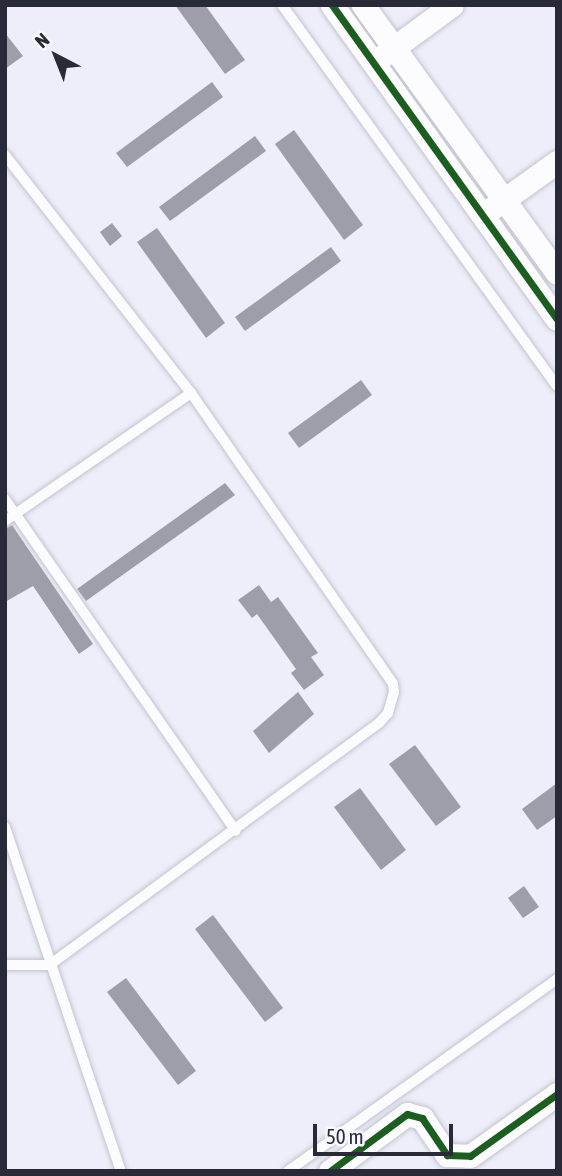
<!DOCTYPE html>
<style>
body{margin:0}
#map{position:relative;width:562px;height:1176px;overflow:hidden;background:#edeef9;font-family:"Asap Condensed",sans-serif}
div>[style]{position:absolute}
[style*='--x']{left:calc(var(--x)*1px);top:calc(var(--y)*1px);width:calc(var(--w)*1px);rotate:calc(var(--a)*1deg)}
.building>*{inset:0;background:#9d9ea9}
.roads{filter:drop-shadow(0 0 2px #c3c4cf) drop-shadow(0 0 2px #c3c4cf)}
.lane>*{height:10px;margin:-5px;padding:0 5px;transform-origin:5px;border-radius:5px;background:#fcfcfe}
.street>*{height:23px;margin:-11.5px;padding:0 11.5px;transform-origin:11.5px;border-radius:11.5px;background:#fcfcfe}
.cycleway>*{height:7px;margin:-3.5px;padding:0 3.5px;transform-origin:3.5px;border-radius:3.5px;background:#1b5e20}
span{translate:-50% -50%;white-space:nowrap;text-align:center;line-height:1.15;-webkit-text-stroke:7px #f7f8ff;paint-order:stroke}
.frame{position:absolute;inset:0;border:7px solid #292a37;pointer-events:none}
.north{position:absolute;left:21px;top:21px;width:70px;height:70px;-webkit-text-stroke:5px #f7f8ff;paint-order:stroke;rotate:318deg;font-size:19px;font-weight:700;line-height:28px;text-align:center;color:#292a37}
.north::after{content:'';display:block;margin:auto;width:24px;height:32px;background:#292a37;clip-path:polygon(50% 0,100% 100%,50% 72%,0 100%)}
.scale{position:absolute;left:313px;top:1124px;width:140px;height:32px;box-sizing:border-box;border:4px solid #292a37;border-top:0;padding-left:9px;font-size:21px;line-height:24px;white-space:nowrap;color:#292a37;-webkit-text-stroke:5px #f7f8ff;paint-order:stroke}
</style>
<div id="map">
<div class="building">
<i style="clip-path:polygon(175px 5px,205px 5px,245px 60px,225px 74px)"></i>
<i style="clip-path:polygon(5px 33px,23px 56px,5px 69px)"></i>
<i style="clip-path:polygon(212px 82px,223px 97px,127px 167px,116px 153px)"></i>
<i style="clip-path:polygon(294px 130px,363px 225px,344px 240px,275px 144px)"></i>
<i style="clip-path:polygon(255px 136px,266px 151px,170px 221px,159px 207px)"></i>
<i style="clip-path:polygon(112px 223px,122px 236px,110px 246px,100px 232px)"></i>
<i style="clip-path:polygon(157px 228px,225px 323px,206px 338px,137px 242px)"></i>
<i style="clip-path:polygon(331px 247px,341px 261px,245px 331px,235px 317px)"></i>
<i style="clip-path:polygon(361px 380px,372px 395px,299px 448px,288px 433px)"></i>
<i style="clip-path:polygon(225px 483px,235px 495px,86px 601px,77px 589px)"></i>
<i style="clip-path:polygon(12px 525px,93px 644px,79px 654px,33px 586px,5px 602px,5px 529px)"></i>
<i style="clip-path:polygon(259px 585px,271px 602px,278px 597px,318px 653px,311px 657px,324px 675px,304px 690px,291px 673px,296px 669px,257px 614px,252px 618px,238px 600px)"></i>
<i style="clip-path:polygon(298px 692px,314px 714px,269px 753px,253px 731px)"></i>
<i style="clip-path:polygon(415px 745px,461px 807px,436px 826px,389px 764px)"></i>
<i style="clip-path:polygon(557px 783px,557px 816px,537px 830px,522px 809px)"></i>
<i style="clip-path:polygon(360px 788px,406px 850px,381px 870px,334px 807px)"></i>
<i style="clip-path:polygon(524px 886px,539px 907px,523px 918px,508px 898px)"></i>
<i style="clip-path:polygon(213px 915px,283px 1008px,265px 1022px,195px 929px)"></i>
<i style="clip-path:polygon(126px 978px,196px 1071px,178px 1085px,107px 992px)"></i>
</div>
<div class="roads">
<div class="lane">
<i style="--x:282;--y:5;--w:470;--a:54.2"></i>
<i style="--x:5;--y:155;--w:302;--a:52"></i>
<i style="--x:191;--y:393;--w:354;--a:55.2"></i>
<i style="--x:393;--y:684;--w:8;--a:83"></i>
<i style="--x:394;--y:692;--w:22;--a:106"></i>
<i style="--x:388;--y:713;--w:13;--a:132"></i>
<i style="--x:379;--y:723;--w:408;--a:143.7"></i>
<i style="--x:50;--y:965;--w:45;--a:180"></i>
<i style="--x:5;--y:499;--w:404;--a:55.2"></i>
<i style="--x:5;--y:521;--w:226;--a:-34.5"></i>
<i style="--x:5;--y:827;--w:363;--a:71.4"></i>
<i style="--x:288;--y:1171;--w:330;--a:-35.5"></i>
</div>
<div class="street">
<i style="--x:332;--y:5;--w:386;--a:54.4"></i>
<i style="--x:363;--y:5;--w:331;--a:54.1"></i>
<i style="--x:384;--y:55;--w:84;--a:-36.3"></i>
<i style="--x:491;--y:209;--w:81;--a:-35.5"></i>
<i style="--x:330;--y:1171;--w:96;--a:-36.5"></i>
<i style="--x:407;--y:1114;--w:16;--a:15"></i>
<i style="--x:422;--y:1118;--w:45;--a:56"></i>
<i style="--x:447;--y:1155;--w:23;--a:2"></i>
<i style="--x:470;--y:1156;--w:107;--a:-35.5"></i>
</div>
</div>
<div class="cycleway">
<i style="--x:332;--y:5;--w:386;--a:54.4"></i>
<i style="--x:330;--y:1171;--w:96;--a:-36.5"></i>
<i style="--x:407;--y:1114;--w:16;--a:15"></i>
<i style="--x:422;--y:1118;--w:45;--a:56"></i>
<i style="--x:447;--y:1155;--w:23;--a:2"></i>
<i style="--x:470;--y:1156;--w:107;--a:-35.5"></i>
</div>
<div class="frame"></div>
<div class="north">N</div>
<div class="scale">50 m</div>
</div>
